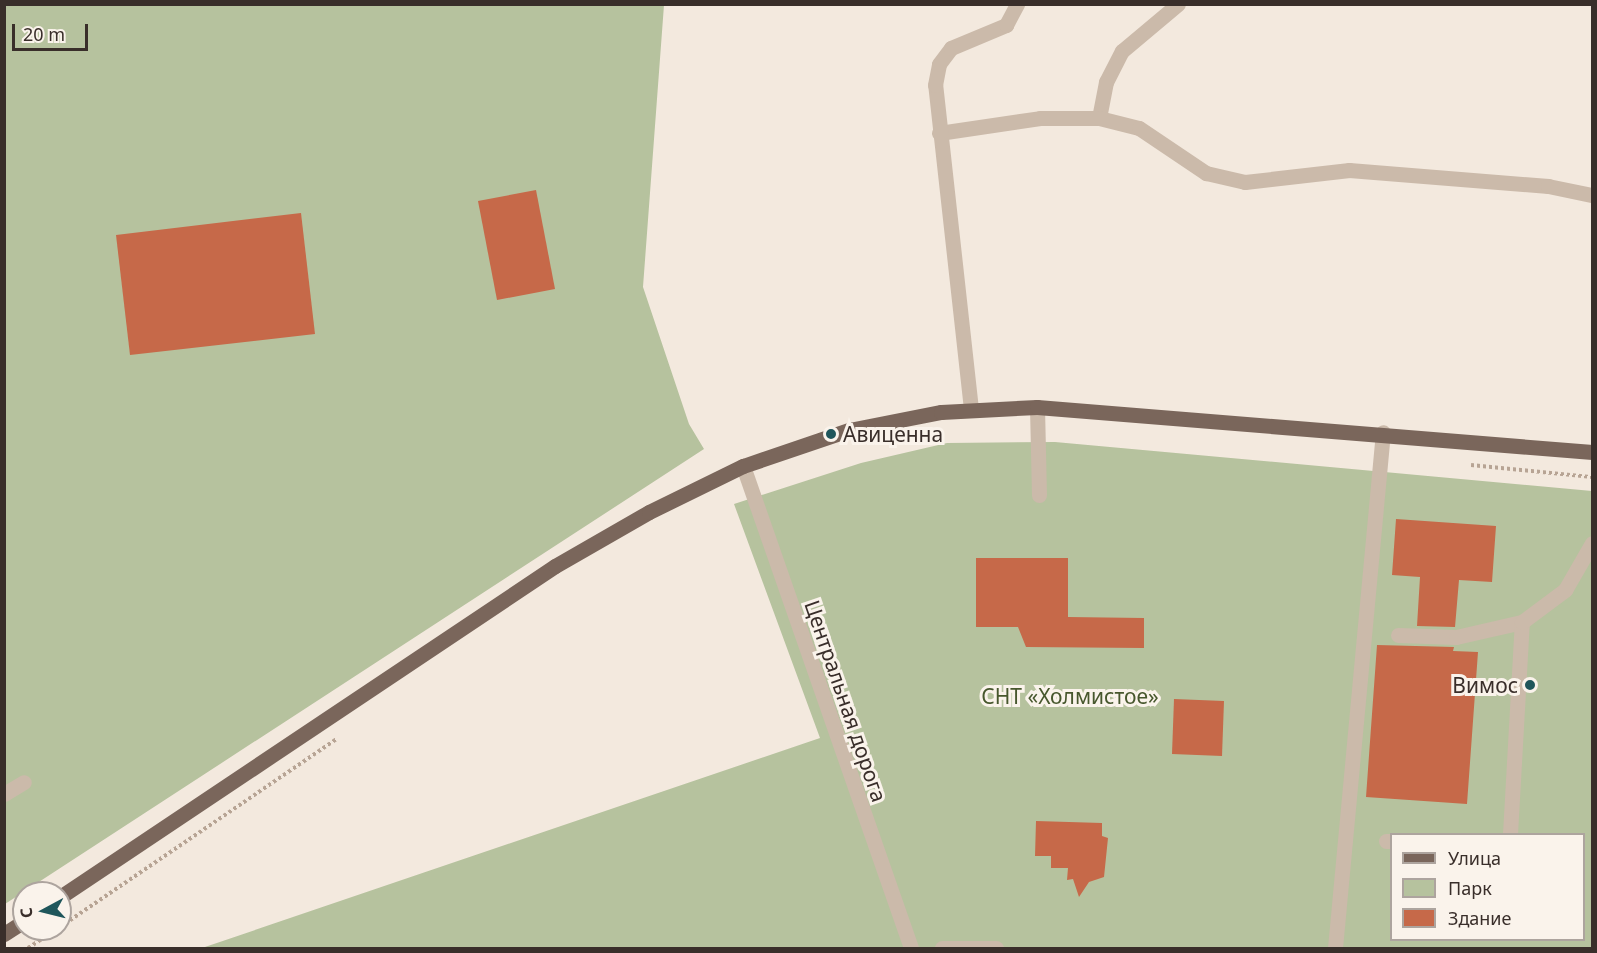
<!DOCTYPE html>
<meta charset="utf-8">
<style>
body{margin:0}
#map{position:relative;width:1597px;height:953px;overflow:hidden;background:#f3e9de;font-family:"Noto Sans",sans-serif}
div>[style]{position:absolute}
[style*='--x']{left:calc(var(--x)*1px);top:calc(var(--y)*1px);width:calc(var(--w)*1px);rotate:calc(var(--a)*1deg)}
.green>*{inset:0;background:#b6c29e}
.building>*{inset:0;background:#c66949}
.path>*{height:4px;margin-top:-2px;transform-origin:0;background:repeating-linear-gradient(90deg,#b7a494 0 3px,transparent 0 6px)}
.minor>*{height:15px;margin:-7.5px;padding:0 7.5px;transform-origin:7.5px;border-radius:7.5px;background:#cbbaaa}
.major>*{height:15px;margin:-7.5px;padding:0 7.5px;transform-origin:7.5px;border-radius:7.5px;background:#7a665b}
.dots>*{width:16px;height:16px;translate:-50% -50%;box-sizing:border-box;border:3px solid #faf3eb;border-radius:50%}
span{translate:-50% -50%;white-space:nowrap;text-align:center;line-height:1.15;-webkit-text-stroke:6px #faf3eb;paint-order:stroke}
.poi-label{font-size:21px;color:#392e2a}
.left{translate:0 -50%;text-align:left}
.right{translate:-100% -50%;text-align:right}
.park-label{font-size:21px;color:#47572d}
.street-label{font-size:21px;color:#392e2a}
.frame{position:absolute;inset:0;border:6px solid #392e2a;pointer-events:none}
.legend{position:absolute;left:1390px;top:833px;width:195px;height:108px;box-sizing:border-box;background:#faf3eb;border:2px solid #ada49e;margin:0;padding:8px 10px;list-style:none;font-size:18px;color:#392e2a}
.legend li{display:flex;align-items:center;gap:12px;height:30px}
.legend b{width:30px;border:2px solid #ada49e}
.north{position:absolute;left:12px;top:881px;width:60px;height:60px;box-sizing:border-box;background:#faf3eb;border:2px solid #ada49e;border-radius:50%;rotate:263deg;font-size:16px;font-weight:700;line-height:24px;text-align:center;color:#392e2a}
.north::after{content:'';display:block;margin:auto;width:21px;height:27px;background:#1f565b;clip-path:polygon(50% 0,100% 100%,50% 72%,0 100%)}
.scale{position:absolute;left:12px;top:24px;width:76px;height:27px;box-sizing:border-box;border:3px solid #392e2a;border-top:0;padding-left:8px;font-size:18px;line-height:21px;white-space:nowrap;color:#392e2a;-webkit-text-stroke:4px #faf3eb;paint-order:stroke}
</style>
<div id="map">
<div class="green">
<i style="clip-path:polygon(5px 5px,664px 5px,643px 287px,689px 424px,704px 449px,5px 904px)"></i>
<i style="clip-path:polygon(evenodd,1055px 442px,1592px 491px,1592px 948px,202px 948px,820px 738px,734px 504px,861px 463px,947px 443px,1055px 442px,1392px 834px,1584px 834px,1584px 940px,1392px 940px,1392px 834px)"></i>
</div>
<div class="building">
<i style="clip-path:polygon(536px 190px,555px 289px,497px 300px,478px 201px)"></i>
<i style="clip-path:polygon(301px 213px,315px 334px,130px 355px,116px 235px)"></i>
<i style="clip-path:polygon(1396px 519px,1496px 526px,1492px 582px,1459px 580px,1455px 627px,1417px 626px,1420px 577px,1392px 575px)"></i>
<i style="clip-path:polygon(976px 558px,1068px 558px,1068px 617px,1144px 618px,1144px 648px,1026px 647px,1018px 627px,976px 627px)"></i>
<i style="clip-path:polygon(1377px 645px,1454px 647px,1453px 651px,1478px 652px,1467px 804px,1366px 797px)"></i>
<i style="clip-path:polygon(1174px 699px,1224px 701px,1222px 756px,1172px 754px)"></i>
<i style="clip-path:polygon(1036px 821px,1102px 823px,1102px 836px,1108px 838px,1104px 877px,1089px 882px,1079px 897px,1073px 879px,1067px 880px,1068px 868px,1051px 868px,1051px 856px,1035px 856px)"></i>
</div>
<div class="path">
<i style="--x:1471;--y:465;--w:122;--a:5.7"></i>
<i style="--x:60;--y:927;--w:335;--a:-34.2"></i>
<i style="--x:28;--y:948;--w:35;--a:-33"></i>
</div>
<div class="minor">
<i style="--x:1099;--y:118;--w:37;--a:-79"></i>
<i style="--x:1106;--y:82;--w:35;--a:-63"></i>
<i style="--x:1122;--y:51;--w:73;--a:-40"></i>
<i style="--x:939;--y:133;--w:102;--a:-8.4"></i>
<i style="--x:1040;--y:118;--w:59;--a:0"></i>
<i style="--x:1099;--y:118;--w:41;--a:14"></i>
<i style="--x:1139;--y:128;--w:81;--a:33.9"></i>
<i style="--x:1206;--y:173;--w:40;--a:13"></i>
<i style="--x:1245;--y:182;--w:105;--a:-6.6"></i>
<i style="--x:1349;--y:170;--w:200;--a:4.6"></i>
<i style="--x:1548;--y:186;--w:45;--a:11.6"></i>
<i style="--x:1037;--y:407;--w:88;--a:88.7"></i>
<i style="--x:971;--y:409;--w:326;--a:-96.3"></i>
<i style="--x:935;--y:85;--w:21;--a:-79"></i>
<i style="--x:939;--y:64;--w:20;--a:-53"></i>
<i style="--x:951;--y:48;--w:60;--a:-22.7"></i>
<i style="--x:1006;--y:25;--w:24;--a:-62"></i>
<i style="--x:743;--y:466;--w:510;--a:70.78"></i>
<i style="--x:1398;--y:635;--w:58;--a:2"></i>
<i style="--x:1456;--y:637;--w:68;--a:-12.8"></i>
<i style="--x:4;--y:794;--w:23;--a:-31"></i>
<i style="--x:1510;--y:834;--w:212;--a:-86.8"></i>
<i style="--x:1522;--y:622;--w:54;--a:-36.7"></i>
<i style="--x:1565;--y:590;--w:54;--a:-60.1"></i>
<i style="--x:1386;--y:841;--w:6;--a:0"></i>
<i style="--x:942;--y:948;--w:54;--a:0"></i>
<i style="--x:1335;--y:948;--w:518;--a:-84.69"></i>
</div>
<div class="major">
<i style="--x:60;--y:897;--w:595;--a:-33.77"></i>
<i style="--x:555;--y:566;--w:108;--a:-29.9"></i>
<i style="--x:649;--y:512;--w:105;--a:-26.1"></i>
<i style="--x:743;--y:466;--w:112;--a:-18.8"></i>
<i style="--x:849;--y:430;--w:94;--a:-11.1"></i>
<i style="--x:941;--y:412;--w:96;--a:-3"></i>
<i style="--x:1037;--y:407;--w:557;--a:4.64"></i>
<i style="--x:4;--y:934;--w:24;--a:-33"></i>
</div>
<div class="dots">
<i style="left:831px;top:434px;background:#1f565b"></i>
<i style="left:1530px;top:685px;background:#1f565b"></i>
</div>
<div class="poi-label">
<span class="left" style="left:843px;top:434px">Авиценна</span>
<span class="right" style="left:1518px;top:685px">Вимос</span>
</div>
<div class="park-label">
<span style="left:1070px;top:696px">СНТ «Холмистое»</span>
</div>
<div class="street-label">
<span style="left:846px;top:701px;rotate:71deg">Центральная дорога</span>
</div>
<div class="frame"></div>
<ul class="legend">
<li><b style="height:8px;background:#7a665b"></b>Улица</li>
<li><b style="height:16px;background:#b6c29e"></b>Парк</li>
<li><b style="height:16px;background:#c66949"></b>Здание</li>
</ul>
<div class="north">С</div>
<div class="scale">20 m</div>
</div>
